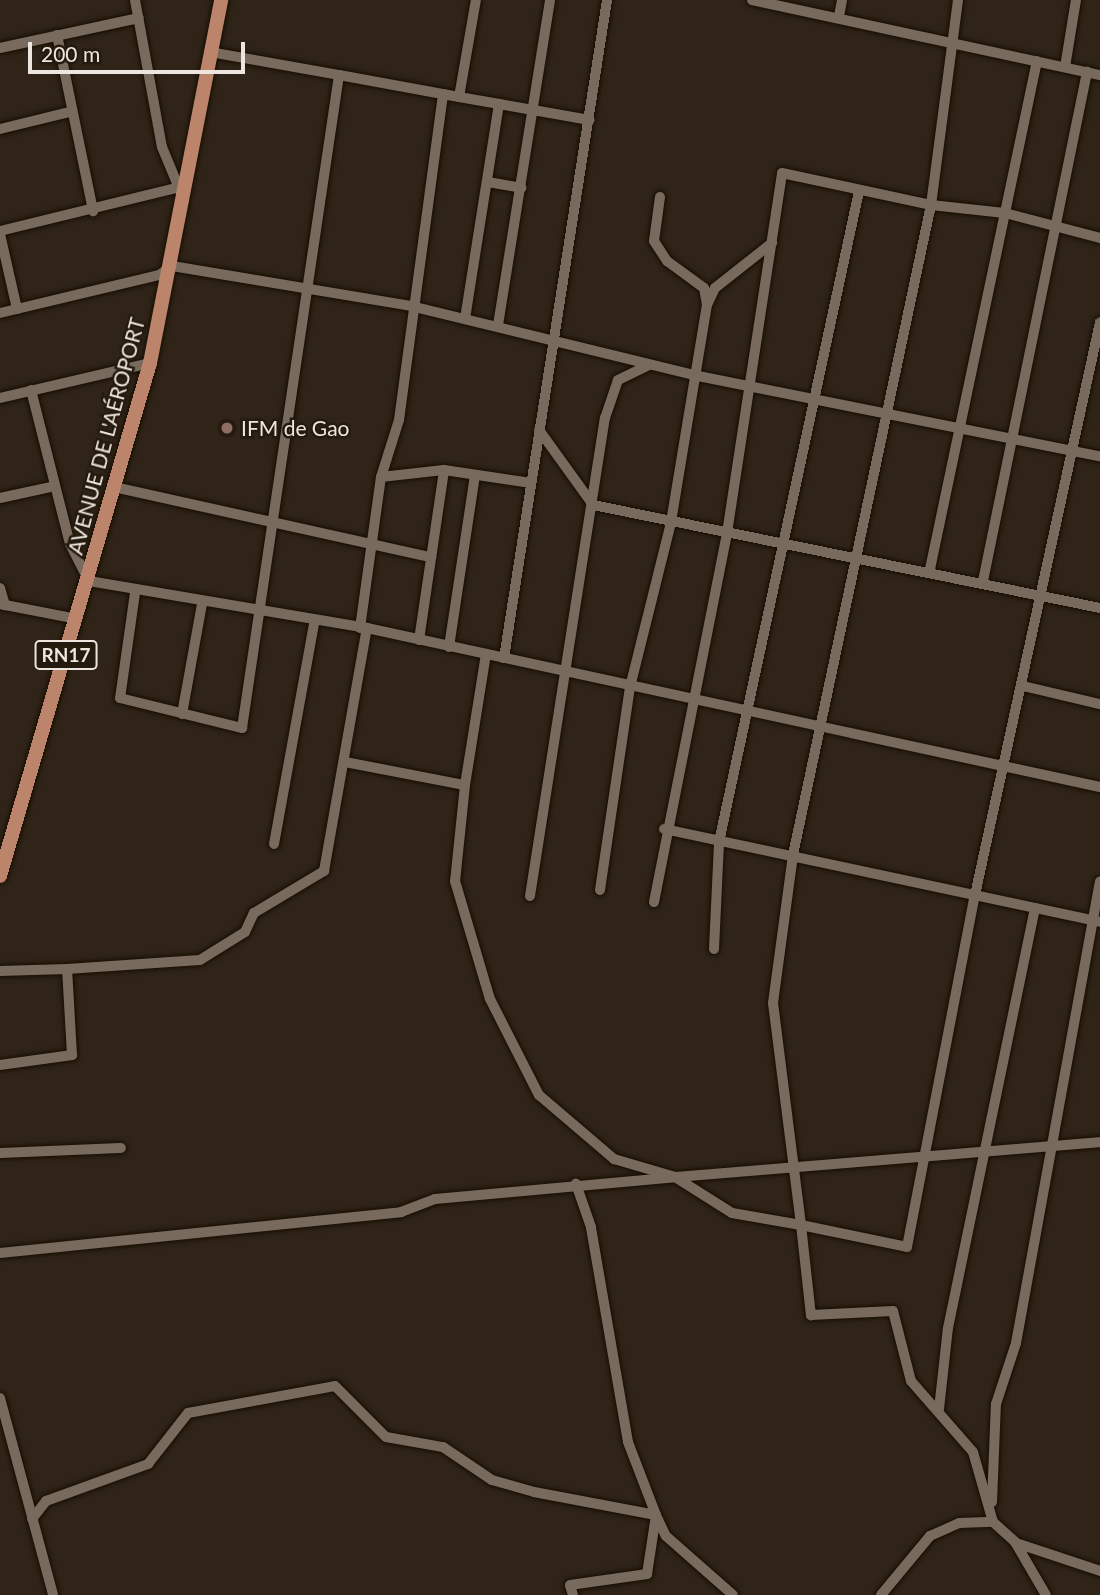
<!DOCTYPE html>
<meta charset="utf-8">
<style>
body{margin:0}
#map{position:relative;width:1100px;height:1595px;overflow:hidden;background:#2f2417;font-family:Lato,sans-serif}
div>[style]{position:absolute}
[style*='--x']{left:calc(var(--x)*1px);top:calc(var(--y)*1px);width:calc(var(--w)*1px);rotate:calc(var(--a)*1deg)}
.roads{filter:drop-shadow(0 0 2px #170d03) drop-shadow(0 0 2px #170d03)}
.minor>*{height:10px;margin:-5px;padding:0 5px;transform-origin:5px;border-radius:5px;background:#786b5d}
.major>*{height:14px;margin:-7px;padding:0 7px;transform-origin:7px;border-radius:7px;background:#bc846b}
.dots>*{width:19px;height:19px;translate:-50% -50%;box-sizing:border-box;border:4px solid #251a0e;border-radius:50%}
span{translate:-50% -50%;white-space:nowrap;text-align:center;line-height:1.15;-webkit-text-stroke:5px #251a0e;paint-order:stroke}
.shield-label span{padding:2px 5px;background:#251a0e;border:2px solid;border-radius:5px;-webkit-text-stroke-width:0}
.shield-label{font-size:19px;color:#ede6de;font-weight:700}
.poi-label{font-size:21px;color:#ede6de}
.left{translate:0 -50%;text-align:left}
.street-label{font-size:21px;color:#ede6de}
.scale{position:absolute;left:28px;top:42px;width:217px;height:32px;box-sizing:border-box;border:4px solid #ede6de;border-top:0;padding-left:9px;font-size:21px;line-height:24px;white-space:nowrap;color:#ede6de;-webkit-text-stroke:5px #251a0e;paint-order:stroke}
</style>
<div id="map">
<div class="roads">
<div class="minor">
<i style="--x:135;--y:0;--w:149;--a:79.6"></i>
<i style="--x:162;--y:147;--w:57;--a:67.5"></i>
<i style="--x:752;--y:0;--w:356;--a:12.2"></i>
<i style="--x:958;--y:0;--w:207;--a:97.5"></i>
<i style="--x:931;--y:205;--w:664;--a:101.99"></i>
<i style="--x:793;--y:855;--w:149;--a:97.7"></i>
<i style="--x:773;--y:1003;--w:224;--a:82.8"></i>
<i style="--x:801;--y:1225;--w:108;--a:11.7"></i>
<i style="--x:907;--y:1247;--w:359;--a:-79.1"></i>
<i style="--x:975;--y:895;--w:586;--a:-77.69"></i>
<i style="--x:839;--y:16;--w:16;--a:-79"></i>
<i style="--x:57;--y:35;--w:180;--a:78.4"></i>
<i style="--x:0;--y:48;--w:142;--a:-12.2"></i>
<i style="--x:1065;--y:67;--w:68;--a:-80.7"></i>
<i style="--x:339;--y:75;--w:122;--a:10.4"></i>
<i style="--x:459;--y:97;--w:98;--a:-80.1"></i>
<i style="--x:459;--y:97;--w:41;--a:9.9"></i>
<i style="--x:499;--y:104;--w:217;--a:99"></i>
<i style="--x:499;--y:104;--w:92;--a:10"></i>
<i style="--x:0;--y:129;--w:72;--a:-13.7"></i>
<i style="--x:488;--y:182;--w:34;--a:10"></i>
<i style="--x:660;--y:197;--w:44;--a:97.8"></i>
<i style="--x:654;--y:241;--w:24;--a:57"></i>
<i style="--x:667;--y:261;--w:46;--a:36.1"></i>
<i style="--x:704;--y:288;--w:17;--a:80"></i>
<i style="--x:0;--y:231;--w:186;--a:-13.7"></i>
<i style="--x:0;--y:234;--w:77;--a:77.2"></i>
<i style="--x:0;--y:313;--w:163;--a:-13.4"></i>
<i style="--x:159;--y:275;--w:16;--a:-35"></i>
<i style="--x:172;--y:266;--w:242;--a:9.5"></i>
<i style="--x:411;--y:306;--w:290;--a:13.7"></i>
<i style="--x:693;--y:375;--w:415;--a:11.3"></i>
<i style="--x:498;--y:325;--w:329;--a:-80.9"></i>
<i style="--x:31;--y:390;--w:159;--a:75.8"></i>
<i style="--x:70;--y:544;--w:42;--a:62.8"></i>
<i style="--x:89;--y:581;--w:282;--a:9.6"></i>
<i style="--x:367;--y:628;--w:750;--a:12.24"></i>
<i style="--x:0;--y:398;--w:154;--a:-13.1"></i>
<i style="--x:539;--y:430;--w:92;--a:54.2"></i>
<i style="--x:593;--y:505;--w:517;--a:11.48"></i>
<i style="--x:381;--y:477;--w:63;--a:-6.3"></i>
<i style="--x:114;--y:487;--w:325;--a:12.5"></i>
<i style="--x:0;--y:498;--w:56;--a:-12.3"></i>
<i style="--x:930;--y:569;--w:519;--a:-78.11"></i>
<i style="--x:983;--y:581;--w:520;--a:-78.45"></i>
<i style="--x:0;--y:588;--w:18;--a:74"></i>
<i style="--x:135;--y:593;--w:106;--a:98.1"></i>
<i style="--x:120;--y:698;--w:126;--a:13.8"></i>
<i style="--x:242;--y:728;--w:660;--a:-81.55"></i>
<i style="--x:339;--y:75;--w:131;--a:-169.9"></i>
<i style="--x:0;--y:604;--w:78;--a:11"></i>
<i style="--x:360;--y:628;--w:152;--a:-82.1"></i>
<i style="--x:381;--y:477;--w:60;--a:-72.5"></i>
<i style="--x:399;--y:420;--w:329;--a:-82.3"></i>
<i style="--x:419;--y:640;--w:172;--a:-81.6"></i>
<i style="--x:444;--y:470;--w:88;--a:8.5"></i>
<i style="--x:449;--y:647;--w:174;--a:-81.4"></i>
<i style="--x:504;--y:658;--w:666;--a:-81.1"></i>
<i style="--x:1023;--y:686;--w:79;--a:13.2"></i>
<i style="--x:182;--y:714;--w:112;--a:-79.7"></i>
<i style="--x:345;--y:762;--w:122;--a:10.9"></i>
<i style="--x:465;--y:785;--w:97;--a:95.9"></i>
<i style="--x:455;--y:881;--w:123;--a:73.5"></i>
<i style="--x:490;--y:999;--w:108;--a:63"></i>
<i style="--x:539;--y:1095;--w:99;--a:40.5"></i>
<i style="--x:614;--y:1159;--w:64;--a:16.4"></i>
<i style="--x:675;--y:1177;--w:426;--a:-4.7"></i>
<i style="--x:465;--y:785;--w:133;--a:-80.9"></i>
<i style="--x:664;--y:829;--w:446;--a:12"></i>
<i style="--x:274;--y:844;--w:225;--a:-79.7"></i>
<i style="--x:600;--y:890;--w:205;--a:-81.6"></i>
<i style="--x:630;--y:687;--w:170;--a:-76"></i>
<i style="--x:671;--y:522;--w:220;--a:-80.6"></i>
<i style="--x:707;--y:305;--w:19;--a:-65"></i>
<i style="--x:715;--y:288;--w:73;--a:-38.3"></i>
<i style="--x:530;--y:896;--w:484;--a:-81.1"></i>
<i style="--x:605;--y:418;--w:40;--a:-71.1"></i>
<i style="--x:618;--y:380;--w:34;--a:-26"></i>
<i style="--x:654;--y:902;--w:376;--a:-78.8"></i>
<i style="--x:727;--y:533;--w:364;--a:-81.3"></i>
<i style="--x:782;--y:173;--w:152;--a:12.1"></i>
<i style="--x:931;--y:205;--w:74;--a:6.2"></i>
<i style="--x:1005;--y:213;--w:98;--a:14.7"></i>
<i style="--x:714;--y:949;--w:107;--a:-87.3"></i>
<i style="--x:719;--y:842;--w:666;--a:-77.86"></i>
<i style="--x:0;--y:971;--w:67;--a:-1.7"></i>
<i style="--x:0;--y:1065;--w:73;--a:-7.9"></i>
<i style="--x:72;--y:1055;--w:86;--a:-93.3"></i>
<i style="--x:67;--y:969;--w:133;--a:-3.9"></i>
<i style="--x:200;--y:960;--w:53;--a:-31.9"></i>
<i style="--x:245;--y:932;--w:21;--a:-65"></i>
<i style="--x:254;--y:913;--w:82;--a:-31"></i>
<i style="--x:324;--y:871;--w:247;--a:-80"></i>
<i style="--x:0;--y:1153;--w:121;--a:-2.4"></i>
<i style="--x:0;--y:1253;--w:403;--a:-5.8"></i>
<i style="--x:401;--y:1212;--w:36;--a:-21"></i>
<i style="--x:435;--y:1199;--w:241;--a:-5.2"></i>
<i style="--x:675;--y:1177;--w:67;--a:32.3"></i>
<i style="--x:732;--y:1213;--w:70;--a:9.9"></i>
<i style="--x:801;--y:1225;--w:91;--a:83.7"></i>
<i style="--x:811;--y:1315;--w:82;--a:-2.8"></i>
<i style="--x:893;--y:1311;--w:72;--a:75.6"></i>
<i style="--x:911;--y:1381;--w:94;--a:48.9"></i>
<i style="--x:973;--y:1452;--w:73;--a:74.1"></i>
<i style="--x:993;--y:1522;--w:30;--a:42"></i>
<i style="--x:1015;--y:1542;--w:61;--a:59.7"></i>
<i style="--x:0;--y:1398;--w:204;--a:74.9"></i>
<i style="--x:939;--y:1409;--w:81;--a:-83.7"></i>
<i style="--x:948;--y:1328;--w:429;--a:-78.3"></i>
<i style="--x:992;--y:1502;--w:98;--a:-87.7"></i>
<i style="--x:996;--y:1404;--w:64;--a:-71.8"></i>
<i style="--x:1016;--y:1343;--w:469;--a:-79.7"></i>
<i style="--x:32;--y:1519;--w:23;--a:-52"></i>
<i style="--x:46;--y:1501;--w:109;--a:-19.9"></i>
<i style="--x:148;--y:1464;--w:65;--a:-51.9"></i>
<i style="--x:188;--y:1413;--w:149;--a:-10.4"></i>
<i style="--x:335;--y:1386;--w:72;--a:45"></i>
<i style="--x:386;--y:1437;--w:58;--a:10"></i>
<i style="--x:443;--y:1447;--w:59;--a:34"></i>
<i style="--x:492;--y:1480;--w:44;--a:15.9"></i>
<i style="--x:534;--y:1492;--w:124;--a:10.7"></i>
<i style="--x:656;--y:1515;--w:23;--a:65"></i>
<i style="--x:666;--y:1536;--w:89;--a:41.4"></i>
<i style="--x:1016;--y:1543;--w:89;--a:18.4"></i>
<i style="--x:573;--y:1595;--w:10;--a:-107"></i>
<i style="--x:570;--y:1585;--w:78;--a:-8.1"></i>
<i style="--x:647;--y:1574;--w:60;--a:-81.3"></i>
<i style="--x:656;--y:1515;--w:78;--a:-111"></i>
<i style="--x:628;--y:1442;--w:218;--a:-99.8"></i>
<i style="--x:591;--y:1227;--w:46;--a:-109.2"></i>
<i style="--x:881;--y:1595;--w:77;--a:-50.3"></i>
<i style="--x:930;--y:1536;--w:32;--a:-24"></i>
<i style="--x:959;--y:1523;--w:34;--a:-2"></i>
</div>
<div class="major">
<i style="--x:0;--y:876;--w:534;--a:-73.7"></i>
<i style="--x:150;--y:363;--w:370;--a:-78.9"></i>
</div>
</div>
<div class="dots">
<i style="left:227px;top:428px;background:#8d6e63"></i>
</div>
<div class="shield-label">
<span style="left:66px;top:655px">RN17</span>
</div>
<div class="poi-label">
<span class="left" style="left:241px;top:428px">IFM de Gao</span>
</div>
<div class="street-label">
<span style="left:106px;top:436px;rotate:-75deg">AVENUE DE L'AÉROPORT</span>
</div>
<div class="scale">200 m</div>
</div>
